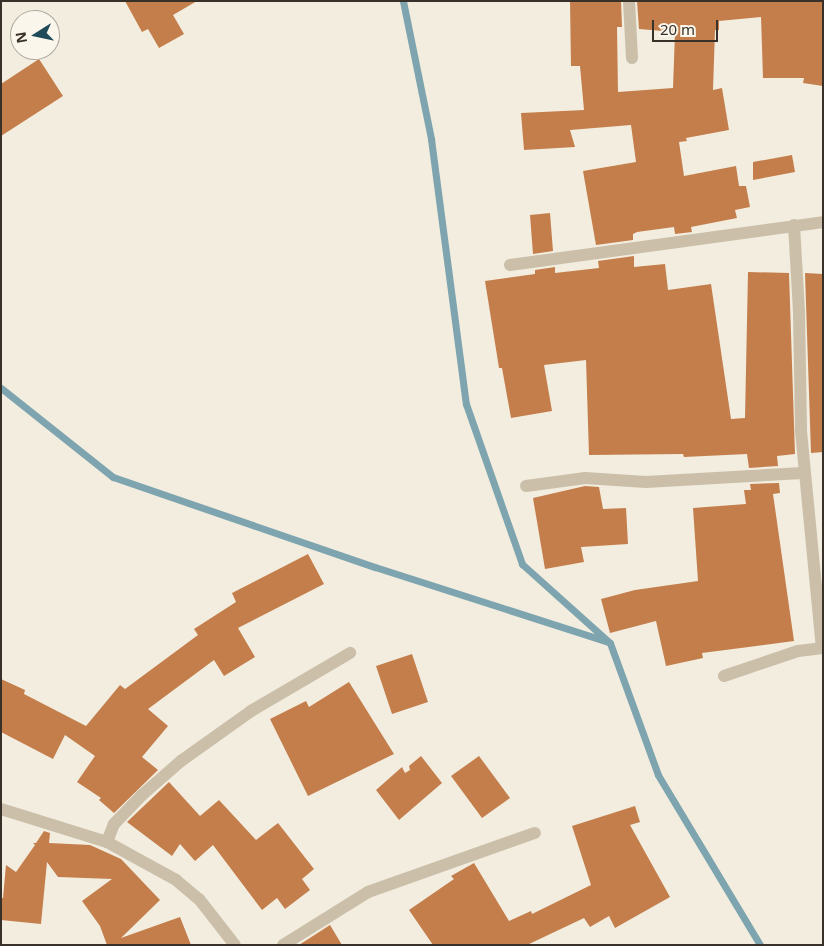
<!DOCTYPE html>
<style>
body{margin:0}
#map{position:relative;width:824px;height:946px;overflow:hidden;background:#f2edde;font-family:"Noto Sans",sans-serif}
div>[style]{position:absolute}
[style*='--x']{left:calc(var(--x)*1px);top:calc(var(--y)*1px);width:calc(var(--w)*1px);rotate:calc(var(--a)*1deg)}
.stream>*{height:7px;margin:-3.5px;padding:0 3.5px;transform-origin:3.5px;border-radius:3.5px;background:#7ea4af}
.building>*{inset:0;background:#c47e4b}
.street>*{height:12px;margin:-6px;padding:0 6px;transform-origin:6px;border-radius:6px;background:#cbbfaa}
span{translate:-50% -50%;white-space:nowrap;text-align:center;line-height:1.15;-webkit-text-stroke:4px #faf6eb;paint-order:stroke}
.frame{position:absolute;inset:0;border:2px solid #38312a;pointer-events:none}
.north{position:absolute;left:10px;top:10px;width:50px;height:50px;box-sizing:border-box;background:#faf6eb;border:1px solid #aca79e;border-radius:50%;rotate:260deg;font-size:14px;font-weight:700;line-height:20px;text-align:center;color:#38312a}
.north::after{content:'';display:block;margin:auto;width:18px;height:22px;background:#1f4b59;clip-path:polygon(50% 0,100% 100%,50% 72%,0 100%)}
.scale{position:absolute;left:652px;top:20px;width:66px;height:22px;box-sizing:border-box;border:2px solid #38312a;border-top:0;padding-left:6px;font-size:15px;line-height:18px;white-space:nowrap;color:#38312a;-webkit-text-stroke:4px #faf6eb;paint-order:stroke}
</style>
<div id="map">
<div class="stream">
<i style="--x:403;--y:1;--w:141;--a:78.5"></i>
<i style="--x:431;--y:139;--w:267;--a:82.5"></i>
<i style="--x:466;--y:404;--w:170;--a:70.7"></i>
<i style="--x:522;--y:564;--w:118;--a:41.9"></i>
<i style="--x:610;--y:643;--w:140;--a:70"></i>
<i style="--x:658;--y:775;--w:198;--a:59"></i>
<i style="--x:1;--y:388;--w:143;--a:38.5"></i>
<i style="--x:113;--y:477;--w:277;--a:19"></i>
<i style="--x:375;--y:567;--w:245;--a:17.8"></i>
</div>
<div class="building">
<i style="clip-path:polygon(125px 1px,197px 1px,173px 15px,184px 34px,159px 48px,148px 29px,142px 32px)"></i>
<i style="clip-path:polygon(570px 1px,621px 1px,622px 27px,617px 27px,618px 92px,673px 88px,675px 32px,639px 29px,637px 1px,823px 1px,823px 86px,803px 83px,804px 78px,763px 78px,761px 17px,719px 21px,719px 30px,715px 30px,713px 90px,722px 88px,729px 130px,686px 138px,687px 141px,679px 142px,684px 176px,736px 166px,739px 186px,746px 186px,750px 207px,735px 210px,737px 218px,691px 227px,692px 232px,675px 234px,674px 227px,637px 232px,633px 234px,633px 240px,596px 245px,583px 171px,636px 162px,631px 125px,570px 130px,575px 147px,524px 150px,521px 113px,584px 110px,580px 66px,571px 66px)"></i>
<i style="clip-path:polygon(39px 59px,63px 96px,1px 136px,1px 84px)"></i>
<i style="clip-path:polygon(792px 155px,795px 172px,753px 180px,753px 162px)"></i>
<i style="clip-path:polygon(550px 213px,553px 251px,533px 254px,530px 215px)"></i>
<i style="clip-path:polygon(634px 256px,634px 267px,665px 264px,668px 290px,711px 284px,731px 419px,745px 418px,748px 272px,789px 273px,795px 454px,777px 456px,778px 466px,749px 468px,747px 454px,684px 457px,683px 454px,589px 455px,586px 360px,544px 365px,552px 411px,511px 418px,502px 368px,499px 368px,485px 281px,535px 274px,535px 270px,555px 267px,555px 273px,599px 268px,598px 261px)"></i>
<i style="clip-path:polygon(805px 273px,823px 274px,823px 452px,811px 453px)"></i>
<i style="clip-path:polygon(779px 483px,780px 493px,773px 494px,794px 641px,702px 653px,703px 658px,666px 666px,656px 621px,610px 633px,601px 599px,635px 590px,698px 581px,693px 508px,746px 504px,744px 490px,751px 490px,750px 484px)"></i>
<i style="clip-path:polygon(585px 486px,599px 487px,603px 509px,626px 508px,628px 544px,581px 547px,584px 562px,545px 569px,533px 498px)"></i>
<i style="clip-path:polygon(308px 554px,324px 584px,238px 628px,255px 657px,224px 676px,214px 660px,148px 709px,168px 726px,142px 757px,158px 770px,114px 813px,99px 800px,101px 798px,77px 782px,95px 756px,65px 735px,53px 759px,1px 732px,1px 679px,25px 690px,24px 694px,86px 726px,120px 685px,125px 689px,198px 635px,194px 629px,236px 602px,232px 593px)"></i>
<i style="clip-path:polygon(412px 654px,428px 702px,392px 714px,376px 666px)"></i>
<i style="clip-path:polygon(349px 682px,394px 754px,308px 796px,270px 719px,306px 701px,309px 707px)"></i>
<i style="clip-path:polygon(421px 756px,442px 783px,399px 820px,376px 790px,402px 767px,405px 773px,410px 770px,409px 766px)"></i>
<i style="clip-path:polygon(479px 756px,510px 798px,482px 818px,451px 776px)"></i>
<i style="clip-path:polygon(169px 782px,200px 816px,219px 800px,256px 840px,278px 823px,314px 869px,302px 879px,310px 890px,285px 909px,277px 898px,262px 910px,213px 845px,195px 861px,180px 844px,172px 856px,127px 822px)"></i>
<i style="clip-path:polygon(635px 806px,640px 822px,630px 825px,670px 897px,615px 928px,609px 916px,590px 927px,584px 918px,527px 945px,433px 945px,409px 910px,454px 879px,451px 876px,474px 863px,509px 921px,531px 911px,532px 914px,591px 885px,572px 826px)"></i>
<i style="clip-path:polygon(44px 831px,50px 833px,49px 843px,90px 845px,121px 859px,160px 900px,121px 938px,180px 917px,191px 945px,107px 945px,100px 926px,82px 901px,112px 879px,58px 877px,47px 862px,41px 924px,1px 920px,1px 898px,3px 898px,6px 865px,16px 872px,35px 845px,33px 843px,36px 843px)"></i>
<i style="clip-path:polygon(330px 925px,342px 945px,299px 945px)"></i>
</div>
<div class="street">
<i style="--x:629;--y:1;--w:57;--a:87"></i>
<i style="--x:794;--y:225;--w:88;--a:86.7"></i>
<i style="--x:799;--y:313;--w:118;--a:89"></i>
<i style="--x:801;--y:431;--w:218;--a:84.5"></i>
<i style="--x:510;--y:265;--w:316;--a:-7.8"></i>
<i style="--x:526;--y:486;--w:60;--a:-7.7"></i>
<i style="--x:585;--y:478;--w:61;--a:3.8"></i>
<i style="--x:646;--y:482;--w:157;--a:-3.3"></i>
<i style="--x:724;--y:676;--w:78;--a:-18.7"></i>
<i style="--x:798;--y:651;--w:25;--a:-7"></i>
<i style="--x:1;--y:809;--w:111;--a:17.3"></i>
<i style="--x:107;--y:842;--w:79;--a:28.8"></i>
<i style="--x:176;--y:880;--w:30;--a:40"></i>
<i style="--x:199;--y:899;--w:58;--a:52"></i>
<i style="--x:107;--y:842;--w:19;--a:-69"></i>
<i style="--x:114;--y:824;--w:40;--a:-46"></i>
<i style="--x:142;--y:795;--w:52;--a:-41.1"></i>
<i style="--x:181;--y:761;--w:86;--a:-35.5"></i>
<i style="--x:251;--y:711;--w:115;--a:-30.4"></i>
<i style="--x:283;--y:945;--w:100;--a:-31.9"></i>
<i style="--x:368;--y:892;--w:177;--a:-19.5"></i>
</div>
<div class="frame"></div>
<div class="north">N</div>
<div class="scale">20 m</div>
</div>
